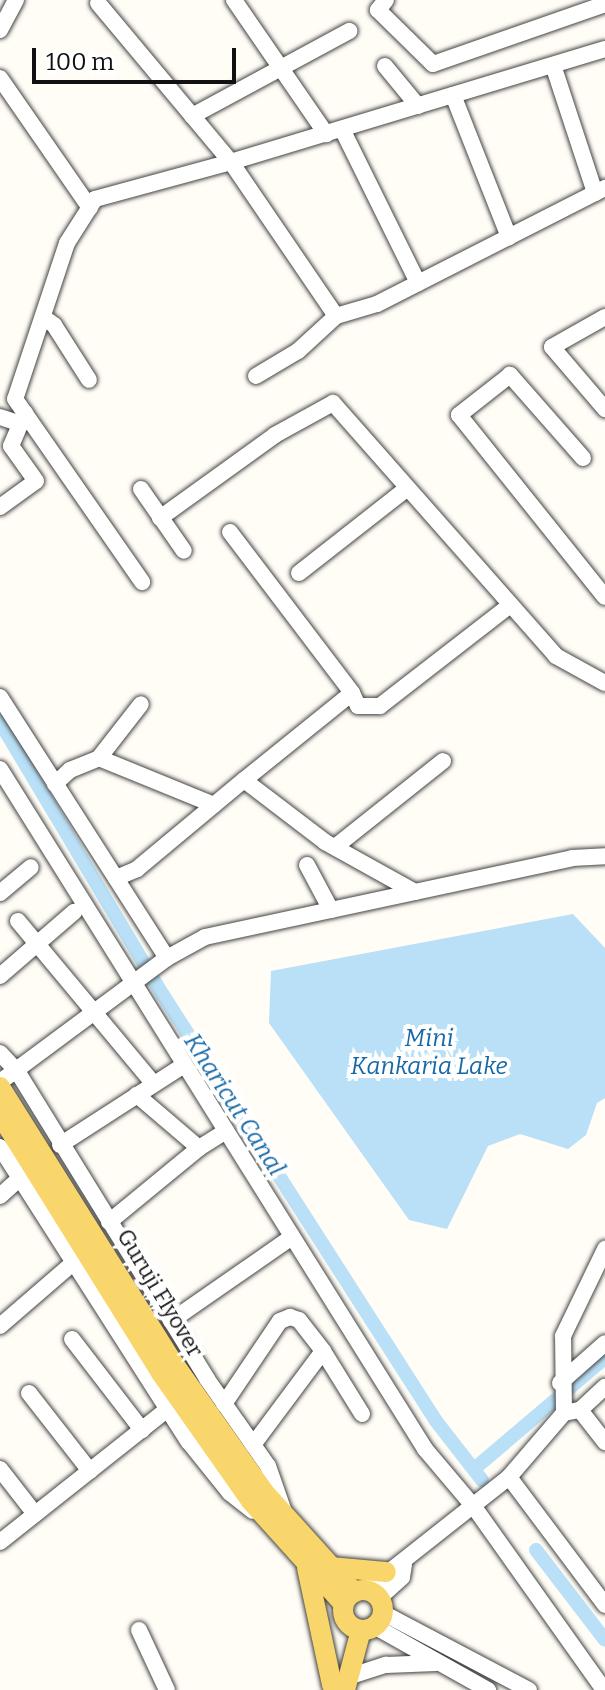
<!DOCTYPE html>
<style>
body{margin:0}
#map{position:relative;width:605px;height:1690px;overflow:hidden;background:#fffdf5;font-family:Bitter,serif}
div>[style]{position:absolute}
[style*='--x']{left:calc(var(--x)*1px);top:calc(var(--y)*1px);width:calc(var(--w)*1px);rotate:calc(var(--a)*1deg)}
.water>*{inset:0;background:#b9e0f7}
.canal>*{height:14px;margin:-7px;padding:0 7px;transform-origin:7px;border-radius:7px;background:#b9e0f7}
.roads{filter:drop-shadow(0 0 2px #444) drop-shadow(0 0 2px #444)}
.minor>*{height:16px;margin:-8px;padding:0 8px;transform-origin:8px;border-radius:8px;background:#fff}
.major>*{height:20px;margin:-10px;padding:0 10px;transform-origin:10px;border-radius:10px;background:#f9d66b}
.major>.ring{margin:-10px;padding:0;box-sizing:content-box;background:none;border:20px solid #f9d66b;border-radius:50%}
span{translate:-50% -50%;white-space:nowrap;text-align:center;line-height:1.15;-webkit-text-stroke:8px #fff;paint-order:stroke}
.street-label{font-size:22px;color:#111}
.water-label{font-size:24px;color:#1768a6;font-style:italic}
.scale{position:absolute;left:32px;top:48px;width:204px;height:36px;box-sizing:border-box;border:4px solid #111;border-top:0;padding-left:10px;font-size:24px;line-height:28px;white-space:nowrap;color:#111;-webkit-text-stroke:6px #fff;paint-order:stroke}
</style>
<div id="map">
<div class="water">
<i style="clip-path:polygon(573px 914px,605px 948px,605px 1098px,597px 1103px,586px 1135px,568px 1149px,520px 1134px,488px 1146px,447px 1229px,409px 1220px,269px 1023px,271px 971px)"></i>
</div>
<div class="canal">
<i style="--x:0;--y:722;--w:318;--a:59.2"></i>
<i style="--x:163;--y:995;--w:506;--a:57.35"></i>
<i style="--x:436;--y:1421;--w:75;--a:52.1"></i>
<i style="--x:474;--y:1469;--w:172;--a:-40.3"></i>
<i style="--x:536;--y:1550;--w:113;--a:52.5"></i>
</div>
<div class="roads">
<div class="minor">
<i style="--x:234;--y:0;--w:163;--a:55.5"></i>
<i style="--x:386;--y:0;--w:13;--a:129"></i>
<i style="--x:378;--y:10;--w:77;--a:44.5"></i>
<i style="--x:433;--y:64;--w:182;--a:-19.2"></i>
<i style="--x:98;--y:3;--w:207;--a:50.1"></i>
<i style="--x:231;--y:162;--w:141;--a:164.8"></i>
<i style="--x:95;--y:199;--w:52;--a:122.5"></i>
<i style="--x:67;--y:243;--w:164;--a:108.4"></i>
<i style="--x:15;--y:399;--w:223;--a:55.2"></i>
<i style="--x:0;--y:30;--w:34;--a:-62"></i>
<i style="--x:605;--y:49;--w:391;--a:163.2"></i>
<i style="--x:231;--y:162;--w:186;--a:55.7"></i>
<i style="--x:336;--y:316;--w:43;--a:-16.3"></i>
<i style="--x:377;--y:304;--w:256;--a:-27"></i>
<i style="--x:553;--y:65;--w:135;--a:71.8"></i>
<i style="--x:385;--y:66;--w:52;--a:50.5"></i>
<i style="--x:0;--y:78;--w:158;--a:55.3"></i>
<i style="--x:453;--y:95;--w:153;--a:68.5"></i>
<i style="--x:192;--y:116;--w:179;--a:-28.4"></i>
<i style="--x:342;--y:129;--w:172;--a:63.7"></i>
<i style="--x:43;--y:317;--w:14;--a:36"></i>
<i style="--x:54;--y:325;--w:65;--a:57.5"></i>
<i style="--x:605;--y:317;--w:61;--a:150.5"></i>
<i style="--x:552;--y:347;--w:82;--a:49.5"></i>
<i style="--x:256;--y:376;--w:49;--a:-30.8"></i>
<i style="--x:298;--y:351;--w:52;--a:-42.6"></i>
<i style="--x:0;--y:417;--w:22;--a:18"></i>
<i style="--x:583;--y:458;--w:111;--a:-131.3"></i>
<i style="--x:510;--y:375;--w:65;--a:141.9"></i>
<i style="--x:459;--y:415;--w:233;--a:51.3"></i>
<i style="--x:141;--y:489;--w:75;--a:55.3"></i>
<i style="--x:0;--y:507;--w:44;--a:-35.8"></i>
<i style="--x:36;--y:481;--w:43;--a:-125.5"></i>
<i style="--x:11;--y:446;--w:36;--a:-67"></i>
<i style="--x:160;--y:518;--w:142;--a:-35.8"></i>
<i style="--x:275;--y:435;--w:66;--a:-28.9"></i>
<i style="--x:333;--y:403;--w:337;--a:48.6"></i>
<i style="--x:556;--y:656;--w:56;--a:28.9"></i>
<i style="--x:230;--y:532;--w:202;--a:52.8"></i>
<i style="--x:352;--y:693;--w:139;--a:141.1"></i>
<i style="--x:299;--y:573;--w:136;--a:-38.1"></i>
<i style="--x:352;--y:693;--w:14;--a:65"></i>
<i style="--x:358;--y:706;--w:22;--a:0"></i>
<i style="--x:380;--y:706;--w:165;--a:-37.8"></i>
<i style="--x:0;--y:697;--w:310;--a:57.4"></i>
<i style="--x:99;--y:758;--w:68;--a:-52.1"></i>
<i style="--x:0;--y:769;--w:802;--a:57.99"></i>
<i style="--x:425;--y:1449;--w:76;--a:49.8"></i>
<i style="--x:474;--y:1507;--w:224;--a:54.6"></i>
<i style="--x:55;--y:784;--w:21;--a:-43"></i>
<i style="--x:70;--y:770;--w:31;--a:-22"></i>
<i style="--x:99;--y:758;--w:124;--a:22.2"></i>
<i style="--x:335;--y:847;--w:138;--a:-38.5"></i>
<i style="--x:307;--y:865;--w:51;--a:61.9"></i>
<i style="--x:116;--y:878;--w:23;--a:-23"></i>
<i style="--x:137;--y:869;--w:139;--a:-39.8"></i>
<i style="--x:244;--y:780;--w:102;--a:37.4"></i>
<i style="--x:325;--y:842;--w:103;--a:29.1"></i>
<i style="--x:0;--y:893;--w:40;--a:-40"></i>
<i style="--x:18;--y:921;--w:212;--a:50.2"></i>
<i style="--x:0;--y:976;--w:98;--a:-40.9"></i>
<i style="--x:0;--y:1053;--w:25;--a:47"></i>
<i style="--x:17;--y:1071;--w:362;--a:58.3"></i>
<i style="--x:207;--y:1379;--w:106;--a:55"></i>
<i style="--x:268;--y:1466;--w:46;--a:70.8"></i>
<i style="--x:0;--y:1082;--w:208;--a:-36.6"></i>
<i style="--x:167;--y:958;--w:43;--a:-28.9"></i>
<i style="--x:205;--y:937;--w:375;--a:-12.1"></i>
<i style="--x:572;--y:858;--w:33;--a:-3"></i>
<i style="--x:60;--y:1145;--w:148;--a:-32.8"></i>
<i style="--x:0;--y:1147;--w:350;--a:57.4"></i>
<i style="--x:189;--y:1442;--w:65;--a:51.2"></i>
<i style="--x:230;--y:1493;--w:29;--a:38"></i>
<i style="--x:199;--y:1148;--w:32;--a:-32"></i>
<i style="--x:0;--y:1196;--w:27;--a:-42"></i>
<i style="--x:109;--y:1222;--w:117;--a:-39.4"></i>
<i style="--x:199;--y:1148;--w:82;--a:-139.5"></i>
<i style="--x:171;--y:1321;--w:147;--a:-34.8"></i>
<i style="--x:0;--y:1326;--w:96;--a:-40.8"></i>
<i style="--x:72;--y:1339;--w:115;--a:52.4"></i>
<i style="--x:323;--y:1351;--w:74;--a:58.2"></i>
<i style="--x:560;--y:1383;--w:60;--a:-41.6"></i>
<i style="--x:29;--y:1393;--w:99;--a:52"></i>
<i style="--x:224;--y:1404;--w:100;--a:-56"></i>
<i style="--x:280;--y:1321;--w:11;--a:-22"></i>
<i style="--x:290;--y:1317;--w:9;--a:18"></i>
<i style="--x:299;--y:1320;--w:39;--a:52"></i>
<i style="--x:323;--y:1351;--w:117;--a:126.7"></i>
<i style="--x:580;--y:1410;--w:41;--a:52"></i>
<i style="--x:564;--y:1413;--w:16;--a:-11"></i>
<i style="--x:580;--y:1410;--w:34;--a:-43"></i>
<i style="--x:0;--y:1469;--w:57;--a:52.1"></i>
<i style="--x:509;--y:1477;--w:160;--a:53.1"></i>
<i style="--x:0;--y:1542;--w:214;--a:-38.4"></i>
<i style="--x:366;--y:1590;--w:182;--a:-38.3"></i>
<i style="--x:509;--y:1477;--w:84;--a:-49.3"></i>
<i style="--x:564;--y:1413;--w:77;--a:-90.7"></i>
<i style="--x:563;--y:1336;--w:97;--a:-64.2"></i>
<i style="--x:379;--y:1598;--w:31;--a:-42"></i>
<i style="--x:402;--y:1577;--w:13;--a:-81"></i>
<i style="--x:383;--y:1613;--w:165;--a:27.8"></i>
<i style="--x:374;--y:1626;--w:131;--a:29.3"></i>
<i style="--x:139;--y:1630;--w:66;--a:65"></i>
<i style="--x:348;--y:1677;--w:40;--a:-18"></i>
<i style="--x:386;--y:1665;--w:50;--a:-2.3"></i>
</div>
<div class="major">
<i style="--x:0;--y:1087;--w:327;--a:57.9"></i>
<i style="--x:174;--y:1364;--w:156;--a:54.9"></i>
<i style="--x:264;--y:1492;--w:135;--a:48"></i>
<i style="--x:0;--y:1114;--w:305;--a:58.1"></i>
<i style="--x:161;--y:1373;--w:156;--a:54.9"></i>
<i style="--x:251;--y:1501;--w:137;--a:48"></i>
<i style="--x:330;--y:1567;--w:56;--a:5.1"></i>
<i style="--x:307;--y:1568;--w:120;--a:77.9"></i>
<i class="ring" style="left:343px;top:1590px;width:20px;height:20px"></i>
<i style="--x:345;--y:1690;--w:62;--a:-75.1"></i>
</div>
</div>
<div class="street-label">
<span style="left:160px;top:1293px;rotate:59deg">Guruji Flyover</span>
</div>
<div class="water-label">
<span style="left:429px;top:1053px">Mini<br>Kankaria Lake</span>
<span style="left:234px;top:1105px;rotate:57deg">Kharicut Canal</span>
</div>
<div class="scale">100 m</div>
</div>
